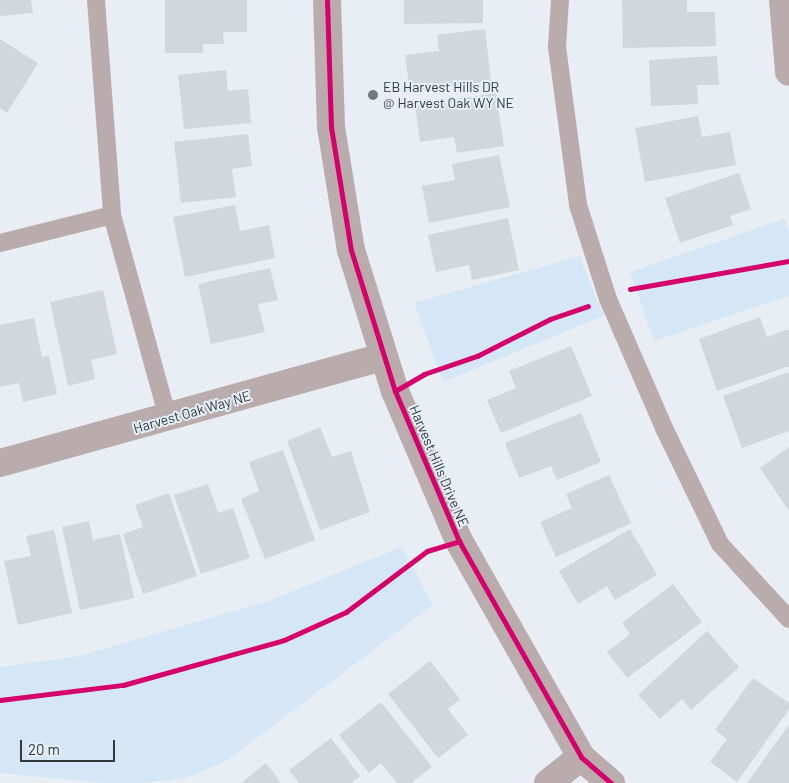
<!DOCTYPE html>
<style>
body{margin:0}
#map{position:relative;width:789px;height:783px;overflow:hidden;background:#e8eef4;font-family:Barlow,sans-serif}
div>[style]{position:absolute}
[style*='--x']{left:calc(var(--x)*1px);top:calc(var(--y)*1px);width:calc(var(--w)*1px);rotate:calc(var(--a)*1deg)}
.green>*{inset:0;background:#d5e7f7}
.building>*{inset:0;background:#d2d7dc}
.service>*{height:18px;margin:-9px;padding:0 9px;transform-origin:9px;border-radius:9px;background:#baacac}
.minor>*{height:28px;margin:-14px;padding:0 14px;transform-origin:14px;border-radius:14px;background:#baacac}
.tertiary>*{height:28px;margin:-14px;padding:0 14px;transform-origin:14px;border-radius:14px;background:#baacac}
.cycleway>*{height:5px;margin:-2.5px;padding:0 2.5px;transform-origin:2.5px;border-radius:2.5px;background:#d6006c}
.dots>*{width:14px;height:14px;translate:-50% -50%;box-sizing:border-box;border:2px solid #e4eff8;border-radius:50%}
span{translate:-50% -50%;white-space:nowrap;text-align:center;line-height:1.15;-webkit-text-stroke:4px #e4eff8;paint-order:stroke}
.poi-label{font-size:14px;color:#35393c}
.left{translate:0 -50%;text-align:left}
.street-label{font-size:14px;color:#35393c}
.scale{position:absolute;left:20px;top:740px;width:95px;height:22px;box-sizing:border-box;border:2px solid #35393c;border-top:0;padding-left:6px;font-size:15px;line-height:18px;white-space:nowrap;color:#35393c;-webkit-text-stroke:4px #e4eff8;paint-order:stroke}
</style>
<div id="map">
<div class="green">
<i style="clip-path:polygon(784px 219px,789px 231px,789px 296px,654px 341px,630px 272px)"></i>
<i style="clip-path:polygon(580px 256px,603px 316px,443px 382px,414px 303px)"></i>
<i style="clip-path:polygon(402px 547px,433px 605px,226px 761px,186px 778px,144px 783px,104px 783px,0 773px,0 667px,80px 656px,268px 601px)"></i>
</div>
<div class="building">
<i style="clip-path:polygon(0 0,31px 0,33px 13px,0 16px)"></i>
<i style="clip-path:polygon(165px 0,247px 0,247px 32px,223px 32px,224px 44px,203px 44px,203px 53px,165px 53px)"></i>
<i style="clip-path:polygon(404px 0,483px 0,483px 23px,404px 24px)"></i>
<i style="clip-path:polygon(622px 0,687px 0,687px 12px,715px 12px,716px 46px,623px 48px)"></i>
<i style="clip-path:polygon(485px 29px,491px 81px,410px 92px,405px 55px,439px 51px,437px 35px)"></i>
<i style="clip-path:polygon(0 39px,38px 63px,7px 113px,0 108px)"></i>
<i style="clip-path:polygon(717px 56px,719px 85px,697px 85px,698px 104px,651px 106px,649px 60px)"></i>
<i style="clip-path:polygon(226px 70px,228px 91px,248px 89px,251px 123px,184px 129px,178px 75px)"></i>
<i style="clip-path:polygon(496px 93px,504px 146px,457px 153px,454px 137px,420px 142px,415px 105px)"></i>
<i style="clip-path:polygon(698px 116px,702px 137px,730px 132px,736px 165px,645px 182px,635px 128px)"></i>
<i style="clip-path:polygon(248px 134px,252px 166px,232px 169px,236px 197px,181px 203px,174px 142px)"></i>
<i style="clip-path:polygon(499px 155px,510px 207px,429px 223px,422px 186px,455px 180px,452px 164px)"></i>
<i style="clip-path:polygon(739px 173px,751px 209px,730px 216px,733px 225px,680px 243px,665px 198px)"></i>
<i style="clip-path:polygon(235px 205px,240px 231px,269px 225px,275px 258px,185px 277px,173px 217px)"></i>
<i style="clip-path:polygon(508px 218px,519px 270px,472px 280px,469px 265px,436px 272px,428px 235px)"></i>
<i style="clip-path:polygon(270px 268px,278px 300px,258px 304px,265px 332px,211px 344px,198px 284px)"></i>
<i style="clip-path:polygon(103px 290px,117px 354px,91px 360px,95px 379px,68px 386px,50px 302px)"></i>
<i style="clip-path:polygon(760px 317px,767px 337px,789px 329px,789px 366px,717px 391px,699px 339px)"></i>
<i style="clip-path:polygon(34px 318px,42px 357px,49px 356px,57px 394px,23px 402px,19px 383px,0 387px,0 325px)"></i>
<i style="clip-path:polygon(571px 346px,592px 396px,501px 433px,487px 400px,516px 388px,509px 371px)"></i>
<i style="clip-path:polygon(789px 372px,789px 431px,742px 448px,723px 396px)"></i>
<i style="clip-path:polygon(581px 413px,601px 462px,557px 480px,551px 466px,519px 478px,505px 443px)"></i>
<i style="clip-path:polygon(320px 427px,332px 457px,351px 451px,370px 512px,320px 530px,287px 441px)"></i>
<i style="clip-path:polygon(789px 447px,789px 511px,760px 468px)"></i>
<i style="clip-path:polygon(283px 450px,315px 540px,265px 559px,241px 499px,259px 491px,249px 462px)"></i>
<i style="clip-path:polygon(609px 475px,631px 523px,556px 557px,540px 522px,572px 508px,566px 494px)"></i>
<i style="clip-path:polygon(208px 484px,218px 513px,233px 508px,250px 558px,201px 574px,174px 495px)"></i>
<i style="clip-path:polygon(169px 493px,197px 576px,143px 594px,123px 534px,143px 527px,135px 505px)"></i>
<i style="clip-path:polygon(89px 521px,93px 540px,120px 534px,134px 598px,80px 610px,62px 527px)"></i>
<i style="clip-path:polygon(630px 529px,657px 575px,615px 600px,607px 586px,578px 604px,559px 571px)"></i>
<i style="clip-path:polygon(54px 530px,72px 613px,18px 625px,4px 561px,31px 556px,26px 536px)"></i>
<i style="clip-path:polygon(673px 584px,702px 622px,627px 678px,607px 652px,630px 634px,622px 623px)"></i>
<i style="clip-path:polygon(707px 631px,739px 667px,691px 710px,682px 699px,660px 719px,638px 695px)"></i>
<i style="clip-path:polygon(430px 661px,460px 699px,448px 709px,468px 735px,438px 758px,388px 694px)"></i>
<i style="clip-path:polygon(753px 678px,789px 703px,789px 709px,737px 782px,710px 762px,727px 739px,715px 730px)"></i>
<i style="clip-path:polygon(381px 702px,432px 767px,411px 783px,397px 783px,381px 763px,369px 773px,339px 735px)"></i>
<i style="clip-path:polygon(789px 725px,789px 783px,747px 783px)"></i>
<i style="clip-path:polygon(331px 738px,360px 776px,351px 783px,299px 783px,289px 770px)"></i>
<i style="clip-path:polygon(266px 763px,281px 783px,241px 783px)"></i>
</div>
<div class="service">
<i style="--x:96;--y:0;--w:216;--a:85.7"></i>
<i style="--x:112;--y:215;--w:211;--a:74.6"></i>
<i style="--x:560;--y:0;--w:47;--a:93.7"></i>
<i style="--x:557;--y:47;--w:159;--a:82.4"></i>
<i style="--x:578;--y:205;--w:99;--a:72.3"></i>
<i style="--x:608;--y:299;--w:141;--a:66.5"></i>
<i style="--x:664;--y:428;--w:129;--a:64.2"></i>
<i style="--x:720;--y:544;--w:102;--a:47.4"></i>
<i style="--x:0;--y:243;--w:115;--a:-14"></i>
</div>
<div class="minor">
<i style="--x:783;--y:0;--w:72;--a:85.2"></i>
<i style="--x:0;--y:463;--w:397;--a:-15.5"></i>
<i style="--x:548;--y:783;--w:42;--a:-38.2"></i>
</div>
<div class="tertiary">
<i style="--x:327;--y:0;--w:127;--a:88.2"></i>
<i style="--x:331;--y:127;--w:125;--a:80.8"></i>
<i style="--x:351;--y:250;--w:148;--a:72.7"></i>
<i style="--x:395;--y:391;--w:163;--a:66.9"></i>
<i style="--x:459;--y:541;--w:248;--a:60.5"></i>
<i style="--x:581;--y:757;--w:40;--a:41"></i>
</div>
<div class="cycleway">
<i style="--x:327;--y:0;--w:127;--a:88.2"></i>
<i style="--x:331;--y:127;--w:125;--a:80.8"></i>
<i style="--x:351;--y:250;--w:148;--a:72.7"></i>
<i style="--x:395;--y:391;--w:163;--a:66.9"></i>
<i style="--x:459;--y:541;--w:248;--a:60.5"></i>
<i style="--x:581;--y:757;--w:40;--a:41"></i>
<i style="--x:630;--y:289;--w:161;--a:-10"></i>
<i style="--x:395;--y:391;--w:34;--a:-30"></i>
<i style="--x:424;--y:374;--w:56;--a:-18.8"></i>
<i style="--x:477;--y:356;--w:82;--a:-26.9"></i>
<i style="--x:550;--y:319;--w:40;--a:-18.9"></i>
<i style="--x:0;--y:700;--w:124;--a:-7"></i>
<i style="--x:123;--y:685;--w:167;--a:-15.6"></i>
<i style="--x:284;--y:640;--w:68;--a:-24.3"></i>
<i style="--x:346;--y:612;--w:101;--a:-37"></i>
<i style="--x:427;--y:551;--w:34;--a:-17"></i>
</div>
<div class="dots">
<i style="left:373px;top:95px;background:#74787c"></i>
</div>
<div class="poi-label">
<span class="left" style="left:383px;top:95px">EB Harvest Hills DR<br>@ Harvest Oak WY NE</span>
</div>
<div class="street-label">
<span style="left:192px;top:412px;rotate:-16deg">Harvest Oak Way NE</span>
<span style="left:439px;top:466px;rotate:67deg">Harvest Hills Drive NE</span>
</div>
<div class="scale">20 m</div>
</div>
